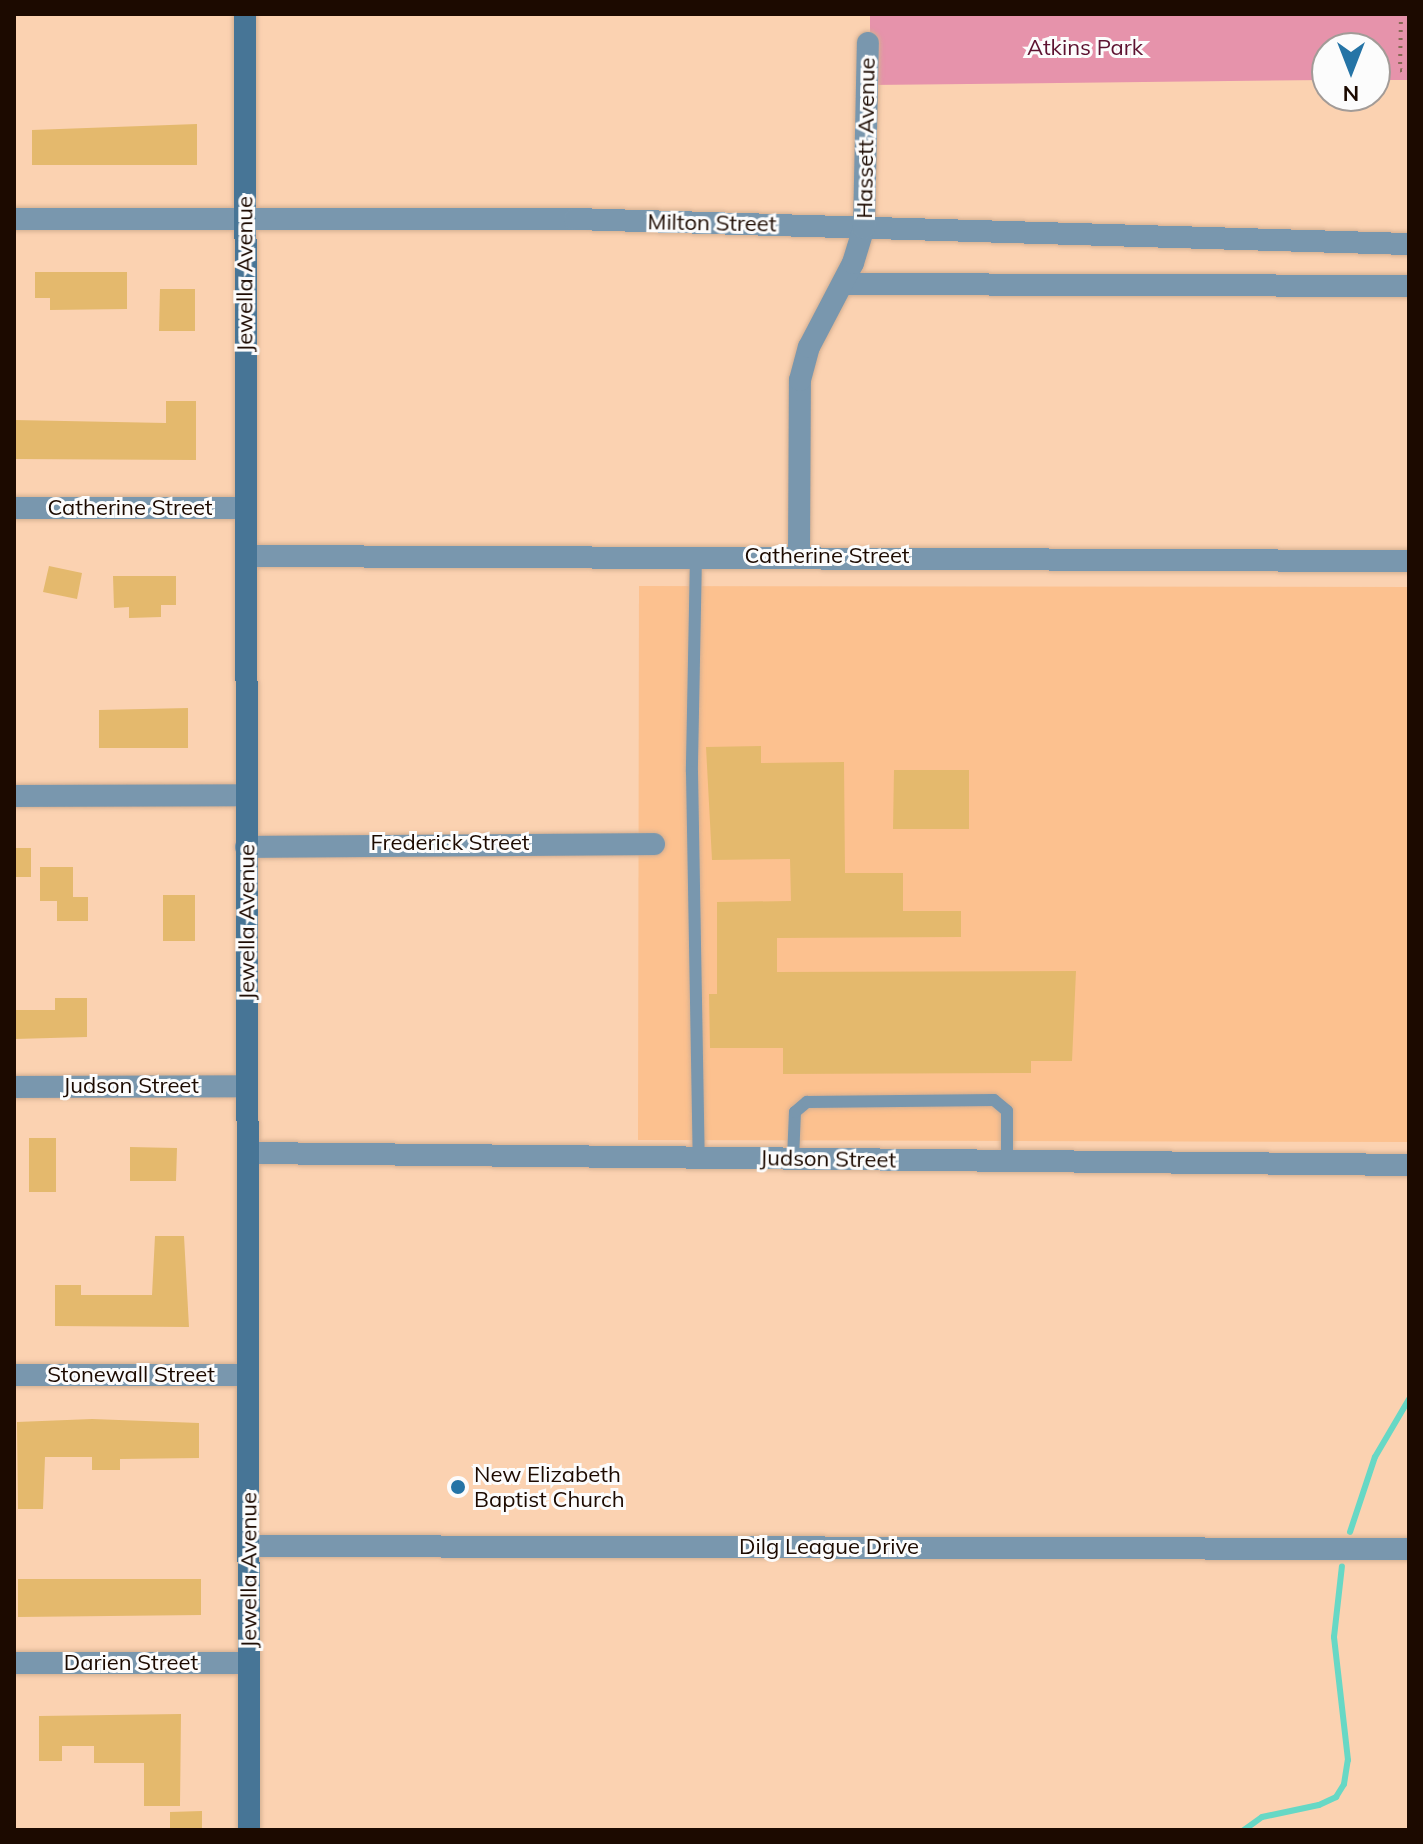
<!DOCTYPE html>
<style>
body{margin:0}
#map{position:relative;width:1423px;height:1844px;overflow:hidden;background:#fbd2b1;font-family:Mulish,sans-serif}
div>[style]{position:absolute}
[style*='--x']{left:calc(var(--x)*1px);top:calc(var(--y)*1px);width:calc(var(--w)*1px);rotate:calc(var(--a)*1deg)}
.built>*{inset:0;background:#fcc18f}
.green>*{inset:0;background:#e693ab}
.stream>*{height:6px;margin:-3px;padding:0 3px;transform-origin:3px;border-radius:3px;background:#67d8c5}
.building>*{inset:0;background:#e4b96d}
.path>*{height:4px;margin-top:-2px;transform-origin:0;background:repeating-linear-gradient(90deg,#876a55 0 2px,transparent 0 8px)}
.roads{filter:drop-shadow(0 0 2px #d3ae91) drop-shadow(0 0 2px #d3ae91)}
.service>*{height:12px;margin:-6px;padding:0 6px;transform-origin:6px;border-radius:6px;background:#7997ae}
.minor>*{height:22px;margin:-11px;padding:0 11px;transform-origin:11px;border-radius:11px;background:#7997ae}
.secondary>*{height:22px;margin:-11px;padding:0 11px;transform-origin:11px;border-radius:11px;background:#477596}
.dots>*{width:22px;height:22px;translate:-50% -50%;box-sizing:border-box;border:4px solid #fcfcfc;border-radius:50%}
span{translate:-50% -50%;white-space:nowrap;text-align:center;line-height:1.15;-webkit-text-stroke:6px #fcfcfc;paint-order:stroke}
.park-label{font-size:22px;color:#5d1230}
.street-label{font-size:22px;color:#1c0a00}
.poi-label{font-size:22px;color:#1c0a00}
.left{translate:0 -50%;text-align:left}
.frame{position:absolute;inset:0;border:16px solid #1c0a00;pointer-events:none}
.north{position:absolute;left:1311px;top:32px;width:80px;height:80px;box-sizing:border-box;background:#fcfcfc;border:2px solid #a29b97;border-radius:50%;rotate:180deg;font-size:22px;font-weight:700;line-height:32px;text-align:center;color:#1c0a00}
.north::after{content:'';display:block;margin:auto;width:28px;height:36px;background:#2574a6;clip-path:polygon(50% 0,100% 100%,50% 72%,0 100%)}
</style>
<div id="map">
<div class="built">
<i style="clip-path:polygon(639px 586px,1409px 587px,1409px 1142px,638px 1140px)"></i>
</div>
<div class="green">
<i style="clip-path:polygon(870px 14px,1409px 14px,1409px 80px,1375px 80px,1375px 48px,1327px 48px,1327px 80px,870px 85px)"></i>
</div>
<div class="stream">
<i style="--x:1350;--y:1532;--w:79;--a:-71.6"></i>
<i style="--x:1375;--y:1457;--w:67;--a:-59.6"></i>
<i style="--x:1244;--y:1830;--w:22;--a:-36"></i>
<i style="--x:1262;--y:1817;--w:58;--a:-11.9"></i>
<i style="--x:1319;--y:1805;--w:19;--a:-25"></i>
<i style="--x:1336;--y:1797;--w:15;--a:-58"></i>
<i style="--x:1344;--y:1784;--w:24;--a:-81"></i>
<i style="--x:1348;--y:1760;--w:124;--a:-96.5"></i>
<i style="--x:1334;--y:1637;--w:71;--a:-83.6"></i>
</div>
<div class="building">
<i style="clip-path:polygon(197px 124px,197px 165px,32px 165px,32px 130px)"></i>
<i style="clip-path:polygon(35px 272px,127px 272px,127px 309px,50px 310px,50px 298px,35px 298px)"></i>
<i style="clip-path:polygon(160px 289px,195px 289px,195px 331px,159px 331px)"></i>
<i style="clip-path:polygon(166px 401px,196px 401px,196px 460px,14px 459px,14px 420px,166px 423px)"></i>
<i style="clip-path:polygon(49px 566px,82px 573px,77px 599px,43px 592px)"></i>
<i style="clip-path:polygon(113px 576px,176px 576px,176px 605px,161px 605px,161px 617px,129px 618px,129px 607px,114px 608px)"></i>
<i style="clip-path:polygon(188px 708px,188px 748px,99px 748px,99px 710px)"></i>
<i style="clip-path:polygon(761px 746px,761px 763px,844px 762px,845px 873px,903px 873px,903px 911px,961px 911px,961px 937px,777px 938px,777px 972px,1076px 971px,1072px 1061px,1031px 1061px,1031px 1073px,783px 1074px,783px 1048px,710px 1048px,709px 994px,717px 994px,717px 902px,791px 901px,790px 859px,712px 860px,706px 747px)"></i>
<i style="clip-path:polygon(894px 770px,969px 770px,969px 829px,893px 829px)"></i>
<i style="clip-path:polygon(14px 848px,31px 848px,31px 877px,14px 877px)"></i>
<i style="clip-path:polygon(40px 867px,73px 867px,73px 897px,88px 897px,88px 921px,57px 921px,57px 901px,40px 901px)"></i>
<i style="clip-path:polygon(163px 895px,195px 895px,195px 941px,163px 941px)"></i>
<i style="clip-path:polygon(55px 998px,87px 998px,87px 1037px,14px 1039px,14px 1010px,55px 1010px)"></i>
<i style="clip-path:polygon(29px 1138px,56px 1138px,56px 1192px,29px 1192px)"></i>
<i style="clip-path:polygon(130px 1147px,177px 1148px,176px 1181px,130px 1181px)"></i>
<i style="clip-path:polygon(155px 1236px,184px 1236px,189px 1327px,55px 1326px,55px 1285px,81px 1285px,81px 1295px,152px 1295px)"></i>
<i style="clip-path:polygon(92px 1419px,199px 1423px,199px 1458px,120px 1459px,120px 1470px,92px 1470px,92px 1457px,45px 1457px,43px 1509px,18px 1509px,17px 1422px)"></i>
<i style="clip-path:polygon(18px 1579px,201px 1579px,201px 1615px,18px 1617px)"></i>
<i style="clip-path:polygon(181px 1714px,180px 1806px,144px 1806px,144px 1763px,94px 1763px,94px 1746px,62px 1746px,62px 1761px,39px 1761px,39px 1716px)"></i>
<i style="clip-path:polygon(202px 1811px,202px 1830px,170px 1830px,170px 1812px)"></i>
</div>
<div class="path">
<i style="--x:1401;--y:14;--w:56;--a:91"></i>
<i style="--x:1400;--y:70;--w:9;--a:18"></i>
</div>
<div class="roads">
<div class="service">
<i style="--x:696;--y:555;--w:217;--a:91.1"></i>
<i style="--x:692;--y:772;--w:386;--a:89"></i>
<i style="--x:793;--y:1159;--w:47;--a:-87.6"></i>
<i style="--x:795;--y:1112;--w:16;--a:-40"></i>
<i style="--x:807;--y:1102;--w:187;--a:-0.6"></i>
<i style="--x:994;--y:1100;--w:17;--a:40"></i>
<i style="--x:1007;--y:1111;--w:50;--a:90"></i>
</div>
<div class="minor">
<i style="--x:14;--y:219;--w:561;--a:0"></i>
<i style="--x:575;--y:219;--w:834;--a:1.72"></i>
<i style="--x:843;--y:284;--w:566;--a:0.2"></i>
<i style="--x:14;--y:508;--w:231;--a:0"></i>
<i style="--x:246;--y:556;--w:1163;--a:0.25"></i>
<i style="--x:799;--y:556;--w:176;--a:-89.7"></i>
<i style="--x:800;--y:380;--w:34;--a:-75"></i>
<i style="--x:809;--y:347;--w:95;--a:-62.4"></i>
<i style="--x:853;--y:263;--w:37;--a:-73"></i>
<i style="--x:864;--y:228;--w:185;--a:-88.8"></i>
<i style="--x:14;--y:796;--w:232;--a:-0.2"></i>
<i style="--x:246;--y:847;--w:408;--a:-0.4"></i>
<i style="--x:14;--y:1087;--w:233;--a:-0.2"></i>
<i style="--x:248;--y:1153;--w:1161;--a:0.59"></i>
<i style="--x:14;--y:1375;--w:234;--a:0"></i>
<i style="--x:248;--y:1546;--w:1161;--a:0.15"></i>
<i style="--x:14;--y:1663;--w:235;--a:0"></i>
</div>
<div class="secondary">
<i style="--x:245;--y:14;--w:1816;--a:89.87"></i>
</div>
</div>
<div class="dots">
<i style="left:458px;top:1487px;background:#2574a6"></i>
</div>
<div class="park-label">
<span style="left:1085px;top:48px">Atkins Park</span>
</div>
<div class="street-label">
<span style="left:866px;top:138px;rotate:-89deg">Hassett Avenue</span>
<span style="left:712px;top:223px;rotate:1deg">Milton Street</span>
<span style="left:245px;top:274px;rotate:-90deg">Jewella Avenue</span>
<span style="left:130px;top:508px">Catherine Street</span>
<span style="left:827px;top:556px">Catherine Street</span>
<span style="left:450px;top:843px">Frederick Street</span>
<span style="left:247px;top:922px;rotate:-90deg">Jewella Avenue</span>
<span style="left:131px;top:1086px">Judson Street</span>
<span style="left:828px;top:1159px;rotate:1deg">Judson Street</span>
<span style="left:131px;top:1375px">Stonewall Street</span>
<span style="left:829px;top:1547px">Dilg League Drive</span>
<span style="left:249px;top:1570px;rotate:-90deg">Jewella Avenue</span>
<span style="left:131px;top:1663px">Darien Street</span>
</div>
<div class="poi-label">
<span class="left" style="left:474px;top:1487px">New Elizabeth<br>Baptist Church</span>
</div>
<div class="frame"></div>
<div class="north">N</div>
</div>
